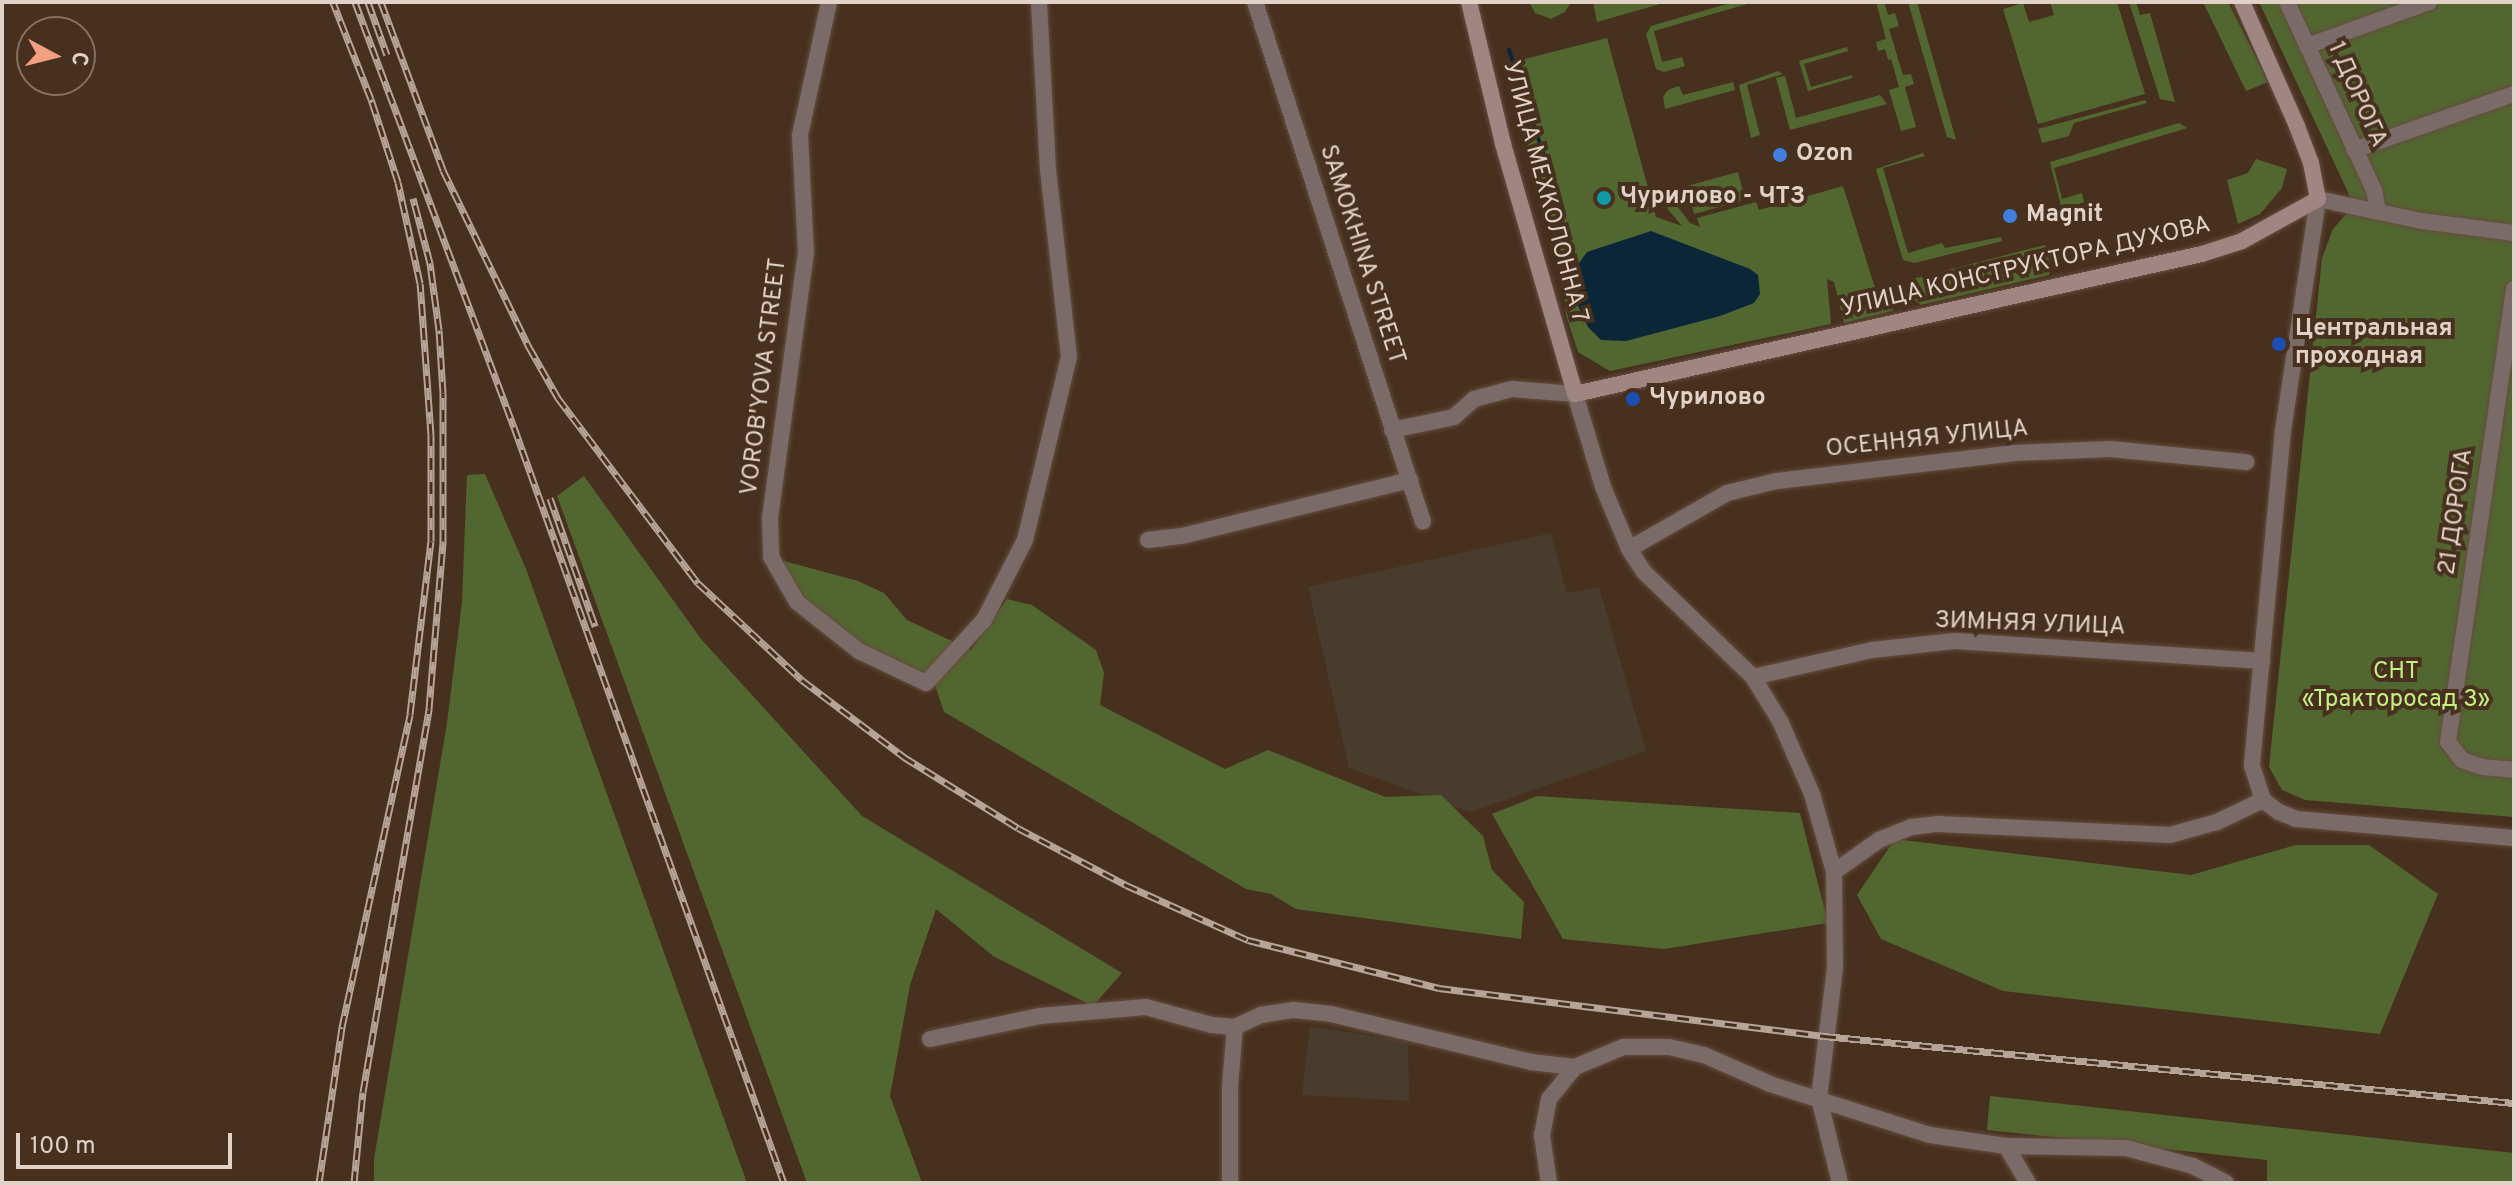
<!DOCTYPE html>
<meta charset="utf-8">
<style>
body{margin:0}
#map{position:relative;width:2516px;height:1185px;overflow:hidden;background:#48301f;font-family:Overpass,sans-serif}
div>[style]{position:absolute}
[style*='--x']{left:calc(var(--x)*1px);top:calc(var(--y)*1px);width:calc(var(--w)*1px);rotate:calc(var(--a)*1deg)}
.industrial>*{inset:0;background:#483c2d}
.green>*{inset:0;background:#526730}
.water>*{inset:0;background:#0b2638}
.stream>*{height:4px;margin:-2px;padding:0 2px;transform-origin:2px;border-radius:2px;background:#0b2638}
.roads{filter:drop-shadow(0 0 2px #644d3d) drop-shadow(0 0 2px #644d3d)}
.street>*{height:16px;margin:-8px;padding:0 8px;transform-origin:8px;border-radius:8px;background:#7a6a68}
.secondary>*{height:16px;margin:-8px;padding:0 8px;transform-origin:8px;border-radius:8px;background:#9f8683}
.rail>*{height:7px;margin-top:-3.5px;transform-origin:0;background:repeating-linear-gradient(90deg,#48301f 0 12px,#b5a497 0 24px);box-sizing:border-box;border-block:2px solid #b5a497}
.dots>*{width:22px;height:22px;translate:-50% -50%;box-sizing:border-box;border:4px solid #48301f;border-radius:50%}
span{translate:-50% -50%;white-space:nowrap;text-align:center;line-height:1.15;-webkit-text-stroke:8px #48301f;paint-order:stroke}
.street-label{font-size:24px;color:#e1d2c7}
.poi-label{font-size:24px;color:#e1d2c7;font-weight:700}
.left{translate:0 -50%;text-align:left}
.park-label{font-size:24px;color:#c4f080}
.frame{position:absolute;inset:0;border:4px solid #e1d2c7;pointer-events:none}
.north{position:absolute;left:16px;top:16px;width:80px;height:80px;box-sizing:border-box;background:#48301f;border:2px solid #857162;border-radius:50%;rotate:97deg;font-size:22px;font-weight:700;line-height:32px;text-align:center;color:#e1d2c7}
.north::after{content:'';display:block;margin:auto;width:28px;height:36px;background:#f2a081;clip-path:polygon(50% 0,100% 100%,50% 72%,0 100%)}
.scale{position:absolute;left:16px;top:1133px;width:216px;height:36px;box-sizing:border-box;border:4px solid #e1d2c7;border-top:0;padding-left:10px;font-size:24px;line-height:28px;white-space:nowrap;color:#e1d2c7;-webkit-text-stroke:6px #48301f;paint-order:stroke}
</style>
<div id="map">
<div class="industrial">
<i style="clip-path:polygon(1551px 533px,1567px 593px,1599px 587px,1646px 751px,1470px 812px,1349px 768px,1308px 587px)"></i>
<i style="clip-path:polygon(1310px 1026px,1408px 1042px,1409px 1101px,1302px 1095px)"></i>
</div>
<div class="green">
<i style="clip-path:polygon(1529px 2px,1571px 2px,1565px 12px,1551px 19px,1535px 13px)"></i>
<i style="clip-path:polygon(1593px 2px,1667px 2px,1597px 22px)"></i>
<i style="clip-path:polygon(1734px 2px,1754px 2px,1654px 31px,1662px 62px,1682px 57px,1685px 66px,1664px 72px,1656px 69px,1646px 34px,1651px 26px)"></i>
<i style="clip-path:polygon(1876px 2px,1884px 2px,1888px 15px,1895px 13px,1899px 26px,1889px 29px,1903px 75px,1911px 74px,1914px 84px,1905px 87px,1916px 127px,1901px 131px,1889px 90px,1899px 87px,1891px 59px,1888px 60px,1885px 49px,1878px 51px,1876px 42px,1886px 39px)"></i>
<i style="clip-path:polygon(1908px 2px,1917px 2px,1956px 140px,1947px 137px)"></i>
<i style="clip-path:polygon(2050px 2px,2117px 2px,2145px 94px,2038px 124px,2003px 9px,2023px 3px,2029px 22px,2054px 15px)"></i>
<i style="clip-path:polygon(2129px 2px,2136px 2px,2140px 15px,2150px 13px,2175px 102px,2160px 99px)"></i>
<i style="clip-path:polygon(2203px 2px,2228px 2px,2268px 82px,2246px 91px)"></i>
<i style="clip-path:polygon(2259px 2px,2514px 2px,2514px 817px,2305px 800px,2282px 790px,2269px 767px,2322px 258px,2333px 229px,2354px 205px)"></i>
<i style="clip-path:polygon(1607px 38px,1656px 217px,1682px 226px,1665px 206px,1660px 190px,1670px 187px,1677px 206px,1690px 223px,1700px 227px,1697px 218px,1756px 202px,1759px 210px,1843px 186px,1876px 291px,1893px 290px,1896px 304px,1892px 311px,1844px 323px,1834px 282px,1827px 279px,1831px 324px,1610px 371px,1578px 352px,1566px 315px,1561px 257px,1542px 207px,1505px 64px)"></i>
<i style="clip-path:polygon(1847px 47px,1848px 51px,1804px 64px,1811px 87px,1852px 75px,1852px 78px,1808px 91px,1799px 61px)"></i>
<i style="clip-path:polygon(1778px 71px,1783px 74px,1747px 85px,1760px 135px,1751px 138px,1739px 85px)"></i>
<i style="clip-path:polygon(1785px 76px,1796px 118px,1880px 95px,1887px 104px,1790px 130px,1776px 78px)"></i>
<i style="clip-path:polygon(1733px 82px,1735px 90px,1665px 109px,1663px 97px,1668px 90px,1679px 86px,1683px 95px)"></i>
<i style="clip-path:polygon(2145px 100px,2147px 103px,2074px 123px,2069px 136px,2042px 143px,2038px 129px)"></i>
<i style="clip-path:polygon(2179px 123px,2187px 128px,2054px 168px,2062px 199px,2082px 193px,2084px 202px,2070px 208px,2061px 206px,2050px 162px)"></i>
<i style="clip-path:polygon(1923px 153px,1925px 156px,1883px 168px,1908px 253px,1942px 243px,1945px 248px,2001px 237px,2002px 241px,1914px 263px,1903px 260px,1876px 169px)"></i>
<i style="clip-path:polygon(2256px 159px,2287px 169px,2282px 188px,2260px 214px,2238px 224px,2227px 180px,2248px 173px)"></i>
<i style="clip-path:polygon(1738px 172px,1745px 200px,1694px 214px,1687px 186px)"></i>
<i style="clip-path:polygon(2045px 245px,2050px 265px,2049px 275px,1921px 305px,1913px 299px,1909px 280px)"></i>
<i style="clip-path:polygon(485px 474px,526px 569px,747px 1183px,374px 1183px,374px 1159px,447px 723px,462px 602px,467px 475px)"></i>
<i style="clip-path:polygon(584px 476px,701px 639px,862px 816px,1122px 973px,1093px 1006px,993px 956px,936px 909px,910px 985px,890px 1096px,922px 1183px,807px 1183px,557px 496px)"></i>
<i style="clip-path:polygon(784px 561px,858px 581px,884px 593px,907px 620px,971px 650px,1007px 599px,1032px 605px,1096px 650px,1104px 673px,1100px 705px,1225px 769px,1268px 750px,1385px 797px,1441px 795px,1483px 836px,1492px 870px,1524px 902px,1521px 939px,1296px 909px,1271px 894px,1246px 889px,944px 712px,932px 676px,884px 668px,854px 647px,785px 581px)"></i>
<i style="clip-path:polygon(1537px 796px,1800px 813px,1828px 923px,1664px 949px,1563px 939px,1492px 814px)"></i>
<i style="clip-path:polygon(1895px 839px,2191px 875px,2296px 845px,2369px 845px,2438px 894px,2380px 1034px,2003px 991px,1881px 939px,1857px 895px)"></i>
<i style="clip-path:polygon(1990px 1096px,2514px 1153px,2514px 1183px,2267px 1183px,2267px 1160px,1987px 1130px)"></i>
</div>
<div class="water">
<i style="clip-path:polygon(1651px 231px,1750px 269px,1758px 275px,1760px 294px,1754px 303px,1720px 316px,1626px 341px,1601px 340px,1588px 327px,1576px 301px,1579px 263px,1587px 252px)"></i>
</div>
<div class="stream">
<i style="--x:1509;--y:50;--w:28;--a:72"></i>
<i style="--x:1525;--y:100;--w:117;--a:71.1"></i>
</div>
<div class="roads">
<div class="street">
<i style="--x:829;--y:2;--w:136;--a:102.3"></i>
<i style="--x:800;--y:135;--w:117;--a:87.1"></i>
<i style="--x:806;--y:252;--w:270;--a:97.7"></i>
<i style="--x:770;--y:520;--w:37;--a:88"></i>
<i style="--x:771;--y:557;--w:52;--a:60"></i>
<i style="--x:797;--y:602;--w:79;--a:38.3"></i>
<i style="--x:859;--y:651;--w:74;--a:25.5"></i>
<i style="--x:926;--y:683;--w:86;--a:-47.4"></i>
<i style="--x:984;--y:620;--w:90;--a:-62.9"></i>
<i style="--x:1025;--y:540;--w:188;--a:-76.5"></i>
<i style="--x:1069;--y:357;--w:188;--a:-96.4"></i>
<i style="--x:1048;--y:170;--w:168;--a:-93.1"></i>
<i style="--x:1255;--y:2;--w:546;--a:72.1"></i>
<i style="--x:2287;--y:2;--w:207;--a:65.2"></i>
<i style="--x:2374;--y:190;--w:20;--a:79"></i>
<i style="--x:2307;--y:46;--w:130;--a:-19.8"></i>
<i style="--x:2354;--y:150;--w:170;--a:-19.3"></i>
<i style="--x:2514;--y:233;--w:94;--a:-172.6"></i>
<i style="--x:2421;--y:221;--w:105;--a:-167.9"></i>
<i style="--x:2318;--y:199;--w:234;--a:98.6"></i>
<i style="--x:2283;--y:430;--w:337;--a:95.3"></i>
<i style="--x:2252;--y:766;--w:36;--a:72"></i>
<i style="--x:2263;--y:800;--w:20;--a:37"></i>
<i style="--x:2279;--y:812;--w:18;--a:22"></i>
<i style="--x:2296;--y:819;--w:219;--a:5"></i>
<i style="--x:2514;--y:289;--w:458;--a:98.3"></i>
<i style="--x:2448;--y:742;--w:23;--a:52"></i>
<i style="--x:2462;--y:760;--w:21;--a:19"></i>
<i style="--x:2482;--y:767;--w:32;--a:5"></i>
<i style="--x:1392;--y:430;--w:63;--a:-11.8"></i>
<i style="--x:1454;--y:417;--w:27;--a:-42"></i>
<i style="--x:1474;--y:399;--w:39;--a:-15"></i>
<i style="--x:1512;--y:389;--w:63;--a:4.5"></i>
<i style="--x:1575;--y:394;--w:97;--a:73.2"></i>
<i style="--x:1603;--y:487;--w:67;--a:67.2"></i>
<i style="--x:1629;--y:549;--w:27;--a:57"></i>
<i style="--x:1644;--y:572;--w:151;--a:43.9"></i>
<i style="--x:1753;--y:677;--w:52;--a:58.5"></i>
<i style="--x:1780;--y:721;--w:80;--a:66.3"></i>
<i style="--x:1812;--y:794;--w:81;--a:74.2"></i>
<i style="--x:1834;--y:872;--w:96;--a:89.4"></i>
<i style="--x:1835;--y:968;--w:131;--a:97"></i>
<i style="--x:1819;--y:1098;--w:88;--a:76.1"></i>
<i style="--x:1148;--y:540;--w:38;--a:-7"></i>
<i style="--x:1186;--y:535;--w:231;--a:-13.8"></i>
<i style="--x:1629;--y:549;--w:113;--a:-29.7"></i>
<i style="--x:1727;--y:493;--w:51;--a:-13.5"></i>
<i style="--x:1777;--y:481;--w:240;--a:-6.7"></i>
<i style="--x:2015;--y:453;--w:95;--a:-2.4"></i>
<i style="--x:2110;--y:449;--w:137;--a:5.5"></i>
<i style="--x:1753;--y:677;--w:122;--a:-12.8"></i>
<i style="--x:1872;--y:650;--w:83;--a:-6.2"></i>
<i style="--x:1955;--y:641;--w:308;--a:3.7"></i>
<i style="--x:1834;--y:872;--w:55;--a:-35.4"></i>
<i style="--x:1879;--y:840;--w:35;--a:-22"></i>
<i style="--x:1912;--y:827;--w:26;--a:-7"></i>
<i style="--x:1938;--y:824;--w:232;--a:2.7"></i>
<i style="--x:2170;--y:835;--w:49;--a:-15.5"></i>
<i style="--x:2217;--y:822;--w:51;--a:-25.6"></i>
<i style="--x:930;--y:1039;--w:112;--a:-11.8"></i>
<i style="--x:1040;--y:1016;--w:106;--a:-4.9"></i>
<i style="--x:1146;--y:1007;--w:68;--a:15.3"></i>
<i style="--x:1212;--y:1025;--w:23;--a:5"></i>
<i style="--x:2006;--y:1146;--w:120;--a:1"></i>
<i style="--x:2126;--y:1148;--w:69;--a:15"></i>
<i style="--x:2193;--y:1166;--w:37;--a:27"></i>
<i style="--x:1230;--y:1183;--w:97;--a:-90"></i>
<i style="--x:1230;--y:1086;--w:59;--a:-85.2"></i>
<i style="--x:1235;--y:1027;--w:29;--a:-25"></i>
<i style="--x:1261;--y:1015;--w:33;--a:-9"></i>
<i style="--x:1294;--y:1010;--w:37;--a:6"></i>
<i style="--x:1331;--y:1014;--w:206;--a:13.5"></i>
<i style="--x:1531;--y:1062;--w:44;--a:6.5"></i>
<i style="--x:1549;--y:1183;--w:49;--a:-98.3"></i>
<i style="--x:1542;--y:1135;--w:37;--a:-79"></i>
<i style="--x:1549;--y:1099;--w:41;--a:-50.9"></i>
<i style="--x:1575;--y:1067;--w:52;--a:-22.6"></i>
<i style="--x:1623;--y:1047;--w:46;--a:0"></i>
<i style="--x:1669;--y:1047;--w:36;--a:13"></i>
<i style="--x:1704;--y:1055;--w:72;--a:23.7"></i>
<i style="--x:1770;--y:1084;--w:168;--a:17.7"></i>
<i style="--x:1930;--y:1135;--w:77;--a:8.2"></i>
<i style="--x:2006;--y:1146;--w:43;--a:59.3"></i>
</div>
<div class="secondary">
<i style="--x:1469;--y:2;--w:146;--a:76.5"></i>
<i style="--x:1503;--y:144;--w:260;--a:73.9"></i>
<i style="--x:1575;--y:394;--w:642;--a:-12.59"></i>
<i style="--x:2202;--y:254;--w:42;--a:-18"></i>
<i style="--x:2242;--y:241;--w:87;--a:-28.9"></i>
<i style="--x:2318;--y:199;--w:37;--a:-101"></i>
<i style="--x:2311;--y:163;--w:40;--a:-111"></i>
<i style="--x:2297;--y:126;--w:136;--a:-113.9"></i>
</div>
</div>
<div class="rail">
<i style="--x:355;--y:2;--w:454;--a:69.5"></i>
<i style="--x:514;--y:427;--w:803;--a:70.35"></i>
<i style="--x:368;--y:2;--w:56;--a:70.3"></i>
<i style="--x:381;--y:2;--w:179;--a:69.7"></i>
<i style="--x:443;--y:170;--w:197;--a:64.1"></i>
<i style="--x:529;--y:347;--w:59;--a:60.4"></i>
<i style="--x:558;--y:398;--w:232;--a:52.9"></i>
<i style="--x:698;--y:583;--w:142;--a:43"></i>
<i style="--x:802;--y:680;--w:128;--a:37"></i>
<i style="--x:904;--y:757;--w:134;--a:31.9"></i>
<i style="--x:1018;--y:828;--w:122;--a:27.8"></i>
<i style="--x:1126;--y:885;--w:134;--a:24.3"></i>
<i style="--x:1248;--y:940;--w:197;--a:14.1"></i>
<i style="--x:1439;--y:988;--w:388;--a:7.1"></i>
<i style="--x:1824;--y:1036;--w:693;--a:5.55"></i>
<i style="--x:550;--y:498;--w:136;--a:70.6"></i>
<i style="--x:319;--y:1183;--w:158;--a:-81.6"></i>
<i style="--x:342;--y:1027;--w:320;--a:-77.7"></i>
<i style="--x:410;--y:714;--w:174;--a:-83.1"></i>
<i style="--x:431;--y:541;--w:106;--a:-90"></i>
<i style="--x:431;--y:435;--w:152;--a:-94.1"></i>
<i style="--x:420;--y:283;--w:103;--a:-102.3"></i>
<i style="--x:398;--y:182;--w:87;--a:-108"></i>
<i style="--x:371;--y:99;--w:104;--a:-111.4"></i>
<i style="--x:354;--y:1183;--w:91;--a:-84.4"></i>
<i style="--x:363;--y:1092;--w:389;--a:-80.2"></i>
<i style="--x:429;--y:709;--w:169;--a:-85.2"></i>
<i style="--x:443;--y:541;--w:148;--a:-90"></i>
<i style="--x:443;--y:393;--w:63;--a:-93.6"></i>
<i style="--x:439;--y:330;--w:68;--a:-97.7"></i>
<i style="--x:430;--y:263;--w:67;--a:-104.7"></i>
</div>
<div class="dots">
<i style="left:1780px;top:155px;background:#3f7fe0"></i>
<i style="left:1604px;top:198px;background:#0f9aa8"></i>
<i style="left:2010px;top:216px;background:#3f7fe0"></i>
<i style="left:2279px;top:344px;background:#1a4fb4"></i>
<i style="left:1633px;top:399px;background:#1a4fb4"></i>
</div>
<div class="street-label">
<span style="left:2356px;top:95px;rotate:66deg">1 ДОРОГА</span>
<span style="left:1544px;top:192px;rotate:75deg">УЛИЦА МЕХКОЛОННА 7</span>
<span style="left:1361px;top:255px;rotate:72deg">SAMOKHINA STREET</span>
<span style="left:2026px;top:268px;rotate:-13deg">УЛИЦА КОНСТРУКТОРА ДУХОВА</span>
<span style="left:765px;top:377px;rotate:-83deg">VOROB'YOVA STREET</span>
<span style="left:1927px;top:440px;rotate:-6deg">ОСЕННЯЯ УЛИЦА</span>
<span style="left:2457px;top:512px;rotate:-82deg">21 ДОРОГА</span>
<span style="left:2030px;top:625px;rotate:2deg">ЗИМНЯЯ УЛИЦА</span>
</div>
<div class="poi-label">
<span class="left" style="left:1796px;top:155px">Ozon</span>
<span class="left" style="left:1620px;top:198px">Чурилово - ЧТЗ</span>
<span class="left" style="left:2026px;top:216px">Magnit</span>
<span class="left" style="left:2295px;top:344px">Центральная<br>проходная</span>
<span class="left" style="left:1649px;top:399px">Чурилово</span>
</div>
<div class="park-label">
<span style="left:2396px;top:687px">СНТ<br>«Тракторосад 3»</span>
</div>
<div class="frame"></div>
<div class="north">С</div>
<div class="scale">100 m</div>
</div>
